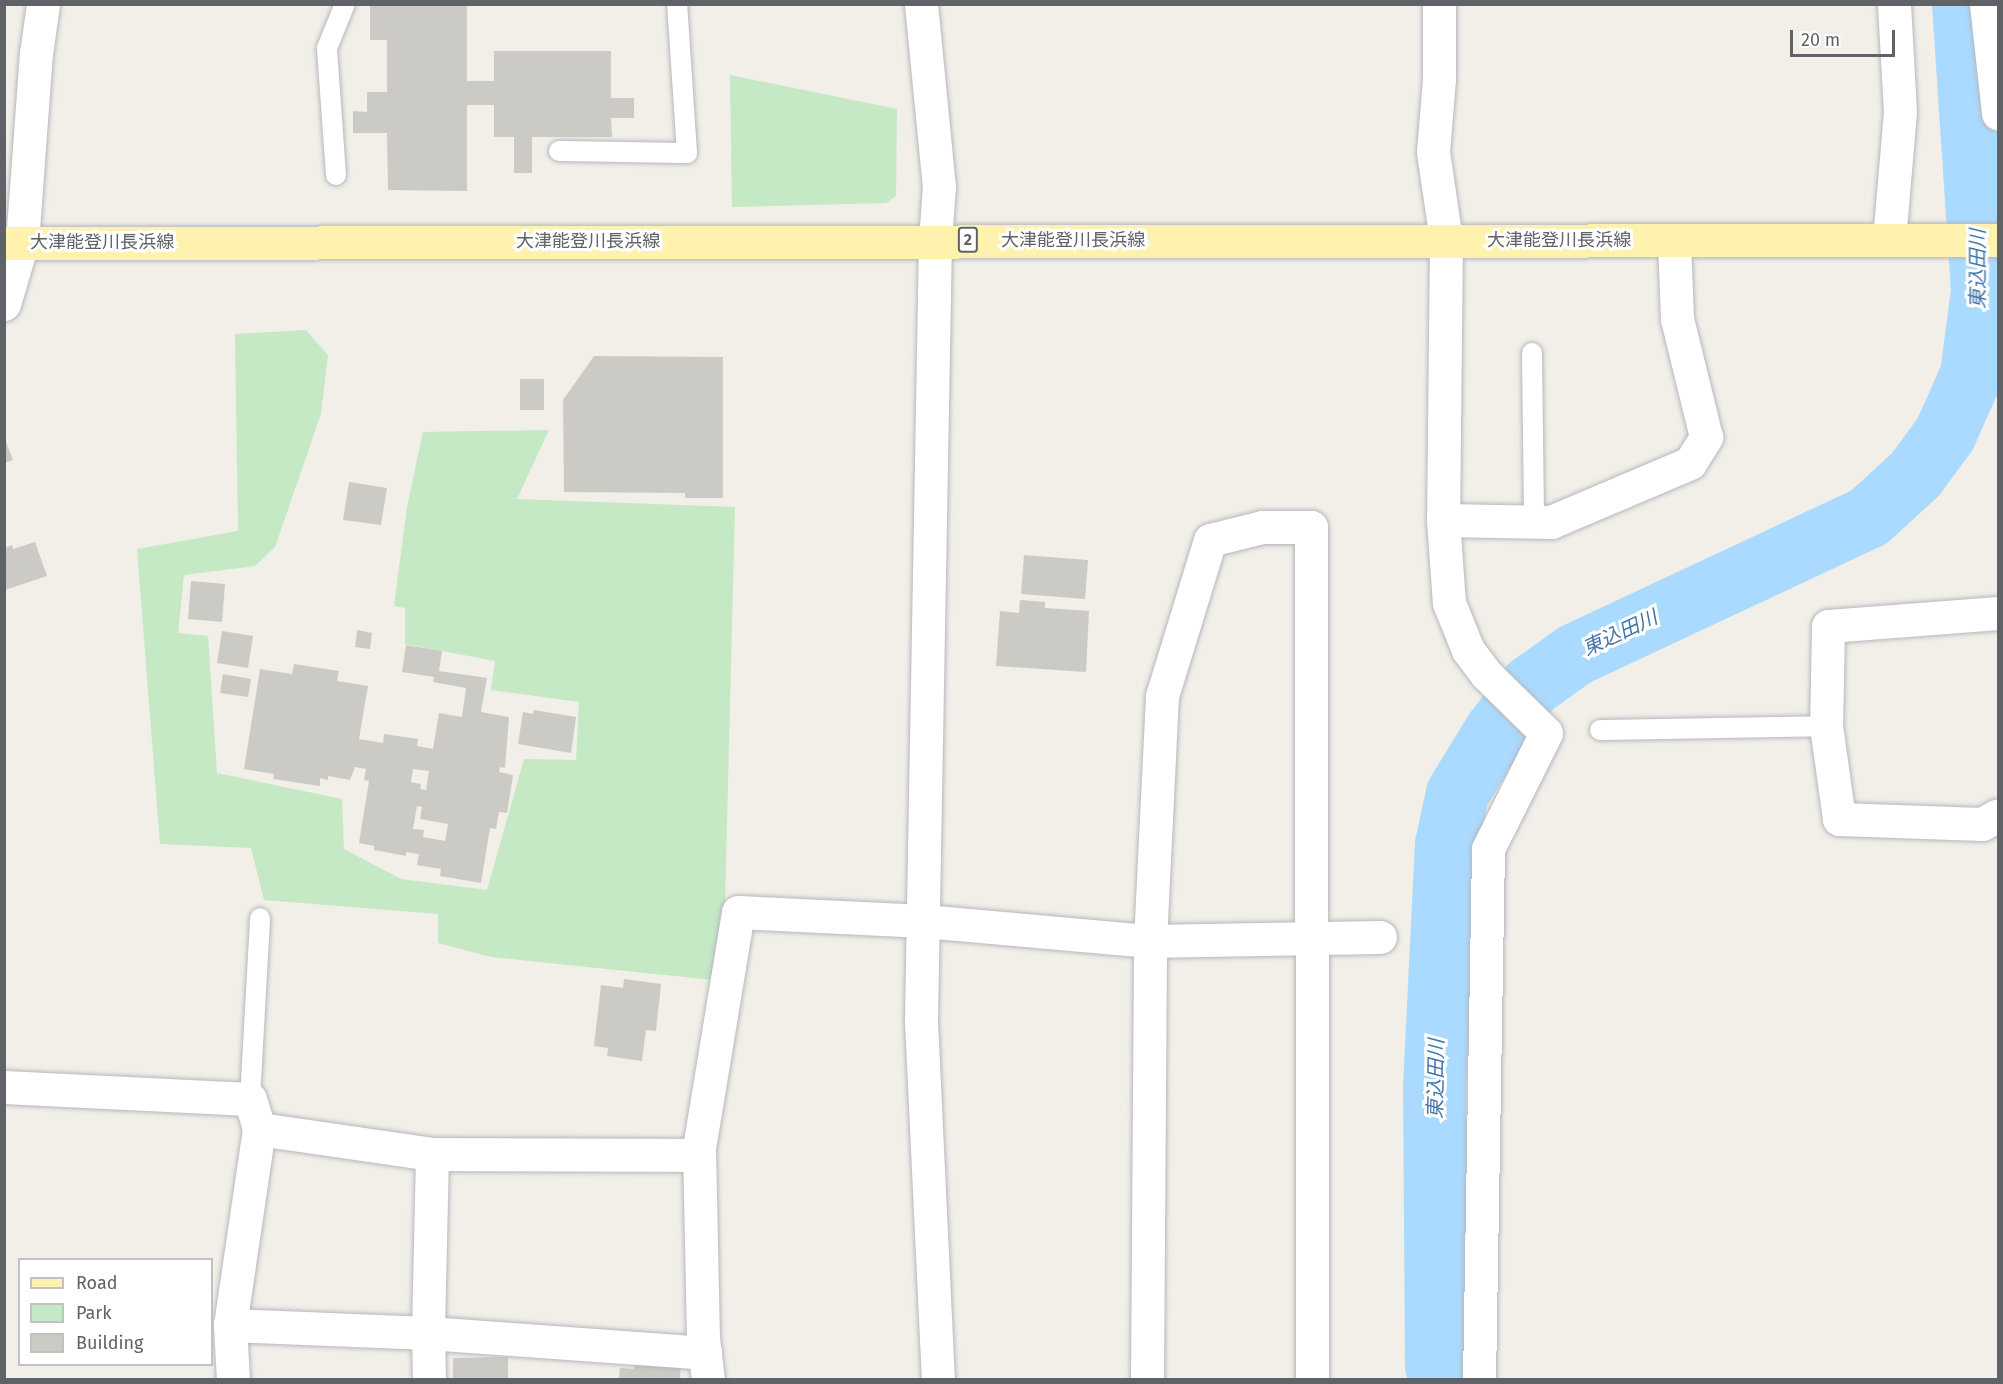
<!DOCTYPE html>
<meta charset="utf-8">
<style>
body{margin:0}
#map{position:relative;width:2003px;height:1384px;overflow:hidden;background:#f1efe8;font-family:"Fira Sans","Noto Sans JP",sans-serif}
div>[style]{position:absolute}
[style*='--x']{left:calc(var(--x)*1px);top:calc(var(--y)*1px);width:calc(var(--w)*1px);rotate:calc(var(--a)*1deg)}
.green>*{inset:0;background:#c5e8c5}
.river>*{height:63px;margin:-31.5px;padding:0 31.5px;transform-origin:31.5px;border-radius:31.5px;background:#aadaff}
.building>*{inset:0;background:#cccac5}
.roads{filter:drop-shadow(0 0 2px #b5b8bc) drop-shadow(0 0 2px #b5b8bc)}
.service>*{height:20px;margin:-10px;padding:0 10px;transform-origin:10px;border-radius:10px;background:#fff}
.minor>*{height:33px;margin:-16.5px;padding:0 16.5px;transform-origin:16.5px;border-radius:16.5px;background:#fff}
.tertiary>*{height:33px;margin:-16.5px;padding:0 16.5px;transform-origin:16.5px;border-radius:16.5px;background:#fff}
.primary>*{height:33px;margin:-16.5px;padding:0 16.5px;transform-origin:16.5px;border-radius:16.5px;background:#fff2af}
span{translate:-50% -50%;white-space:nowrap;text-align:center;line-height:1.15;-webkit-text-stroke:6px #fff;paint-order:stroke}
.shield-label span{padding:2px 4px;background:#fff;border:2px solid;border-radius:4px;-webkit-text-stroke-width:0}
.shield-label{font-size:16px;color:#5f6368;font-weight:700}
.street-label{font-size:18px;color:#5f6368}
.water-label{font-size:20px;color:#4174aa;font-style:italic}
.frame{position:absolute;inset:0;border:6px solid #5f6368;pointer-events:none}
.legend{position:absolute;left:18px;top:1258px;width:195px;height:108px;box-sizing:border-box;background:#fff;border:2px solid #bfc1c3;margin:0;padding:8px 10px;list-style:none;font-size:18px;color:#5f6368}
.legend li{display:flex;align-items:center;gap:12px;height:30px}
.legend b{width:30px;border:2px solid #bfc1c3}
.scale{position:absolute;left:1790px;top:30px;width:105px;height:27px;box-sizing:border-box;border:3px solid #5f6368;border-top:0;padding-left:8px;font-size:18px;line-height:21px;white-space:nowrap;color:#5f6368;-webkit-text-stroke:4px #fff;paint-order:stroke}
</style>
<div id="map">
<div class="green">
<i style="clip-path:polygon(730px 75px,897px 109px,896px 196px,886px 203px,732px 207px)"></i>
<i style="clip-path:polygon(306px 330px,328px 355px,321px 414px,275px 547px,255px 566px,184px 575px,178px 633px,208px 636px,217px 773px,342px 799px,344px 849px,401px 879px,487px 890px,524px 759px,576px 760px,579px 702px,491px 690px,495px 661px,405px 644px,405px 608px,394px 606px,407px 507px,423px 432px,549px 430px,517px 499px,735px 507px,723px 981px,491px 957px,438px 943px,438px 914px,264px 900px,251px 848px,160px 844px,137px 549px,238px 531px,235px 334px)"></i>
</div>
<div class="river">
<i style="--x:1439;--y:1380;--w:15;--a:-101"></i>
<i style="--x:1436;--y:1365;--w:278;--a:-90.4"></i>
<i style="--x:1434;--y:1087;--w:243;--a:-87.2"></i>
<i style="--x:1446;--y:844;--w:52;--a:-77.8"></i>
<i style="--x:1457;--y:793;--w:73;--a:-58.5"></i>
<i style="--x:1495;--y:731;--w:57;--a:-52.1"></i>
<i style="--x:1530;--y:686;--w:55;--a:-35.4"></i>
<i style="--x:1575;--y:654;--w:323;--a:-25.1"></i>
<i style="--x:1868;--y:517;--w:64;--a:-42.5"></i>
<i style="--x:1915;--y:474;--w:51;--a:-53.8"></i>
<i style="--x:1945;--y:433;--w:64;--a:-66.2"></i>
<i style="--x:1971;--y:374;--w:85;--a:-82.5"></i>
<i style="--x:1982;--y:290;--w:287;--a:-93.8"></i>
</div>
<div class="building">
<i style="clip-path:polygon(370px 4px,467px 4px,467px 81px,494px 81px,494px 51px,611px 51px,611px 98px,634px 98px,634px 118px,611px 118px,612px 137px,532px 137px,532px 173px,514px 173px,514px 137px,494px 137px,494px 105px,467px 105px,467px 191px,388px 190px,387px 133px,353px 133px,353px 111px,367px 112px,367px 92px,387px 92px,387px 40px,370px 40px)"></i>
<i style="clip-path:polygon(594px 356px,723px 357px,723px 498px,685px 498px,685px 493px,564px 492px,563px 400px)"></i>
<i style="clip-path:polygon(520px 379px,544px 379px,544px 410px,520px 410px)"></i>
<i style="clip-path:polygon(4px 437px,13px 460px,4px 463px)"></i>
<i style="clip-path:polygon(349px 482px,387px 488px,381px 525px,343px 520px)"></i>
<i style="clip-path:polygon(35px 542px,47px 576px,5px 590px,5px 548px,12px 545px,13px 549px)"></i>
<i style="clip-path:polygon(1024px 555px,1088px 560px,1085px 599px,1021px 594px)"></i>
<i style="clip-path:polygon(191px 581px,225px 584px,222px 622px,188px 619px)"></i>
<i style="clip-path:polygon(1020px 600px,1045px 602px,1045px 608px,1089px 611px,1086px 672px,996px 666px,1000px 611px,1019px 613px)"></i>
<i style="clip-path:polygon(357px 630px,372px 633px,370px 649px,355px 647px)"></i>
<i style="clip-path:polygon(222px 631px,253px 636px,248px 668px,217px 663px)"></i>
<i style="clip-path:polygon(evenodd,406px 645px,442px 651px,439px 671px,487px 678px,481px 712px,509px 717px,505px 768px,500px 767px,499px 772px,513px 775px,507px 813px,499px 812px,496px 829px,490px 828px,481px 883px,440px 876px,441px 869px,417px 865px,419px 854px,406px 852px,406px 856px,374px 850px,374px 846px,359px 843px,369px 781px,364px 780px,366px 769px,355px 767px,350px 780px,328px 776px,328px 780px,320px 778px,320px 786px,273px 779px,274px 774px,244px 769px,260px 669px,292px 674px,294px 664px,339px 671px,337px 681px,368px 686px,359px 739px,383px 743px,384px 734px,418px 739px,417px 746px,433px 749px,439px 713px,462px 717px,466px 688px,433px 682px,434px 677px,402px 672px,406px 645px,413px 769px,429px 771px,426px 790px,420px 789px,421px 784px,411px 782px,413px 769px,406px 645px,417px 806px,422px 807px,420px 819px,448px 824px,445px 841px,423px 837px,424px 830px,413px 829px,417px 806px)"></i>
<i style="clip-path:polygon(223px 674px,251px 679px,248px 697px,220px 693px)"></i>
<i style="clip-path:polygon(534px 710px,576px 717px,571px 753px,518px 744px,523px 712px,533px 714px)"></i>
<i style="clip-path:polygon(624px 979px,661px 984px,656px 1031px,646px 1030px,642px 1061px,607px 1056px,608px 1048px,594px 1046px,601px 985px,623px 988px)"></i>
<i style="clip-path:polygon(508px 1357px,508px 1380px,453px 1380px,453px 1358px)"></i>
<i style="clip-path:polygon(635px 1358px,681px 1360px,680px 1380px,619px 1380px,620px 1368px,634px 1369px)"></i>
</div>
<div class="roads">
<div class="service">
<i style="--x:559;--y:151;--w:128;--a:0.9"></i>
<i style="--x:687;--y:153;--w:149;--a:-93.8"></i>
<i style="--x:336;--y:175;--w:127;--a:-94.1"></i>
<i style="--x:327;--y:48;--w:48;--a:-67.8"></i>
<i style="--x:1532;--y:353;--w:169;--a:89.3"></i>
<i style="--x:1600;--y:730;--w:226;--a:-1"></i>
<i style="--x:250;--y:1099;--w:181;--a:-86.8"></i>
</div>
<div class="minor">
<i style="--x:921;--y:4;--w:183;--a:84.4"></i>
<i style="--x:939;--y:186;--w:54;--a:94.2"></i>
<i style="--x:1439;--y:4;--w:75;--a:90"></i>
<i style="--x:1439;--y:79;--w:73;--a:94.7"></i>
<i style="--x:1433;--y:152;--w:89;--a:81.6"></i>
<i style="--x:1446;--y:240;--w:280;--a:90.6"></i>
<i style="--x:1443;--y:520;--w:83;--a:85.9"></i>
<i style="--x:1449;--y:603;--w:51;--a:68"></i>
<i style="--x:1468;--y:650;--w:30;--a:53"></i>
<i style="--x:1486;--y:674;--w:84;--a:44.5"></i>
<i style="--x:1546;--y:733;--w:130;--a:116.6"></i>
<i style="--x:1488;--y:849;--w:531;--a:90.97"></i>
<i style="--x:1986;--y:4;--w:110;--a:83.7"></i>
<i style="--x:1889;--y:240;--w:128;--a:-85.1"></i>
<i style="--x:1900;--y:112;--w:108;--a:-93.2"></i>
<i style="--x:4;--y:304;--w:64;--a:-73.6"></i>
<i style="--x:22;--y:243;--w:190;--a:-85.8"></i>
<i style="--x:36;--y:54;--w:50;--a:-82"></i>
<i style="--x:1443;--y:520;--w:108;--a:1.1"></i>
<i style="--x:1551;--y:522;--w:151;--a:-23"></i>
<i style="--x:1690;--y:463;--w:31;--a:-58"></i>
<i style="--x:1706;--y:437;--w:122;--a:-103.8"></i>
<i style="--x:1677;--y:319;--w:79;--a:-92.2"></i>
<i style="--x:1998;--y:613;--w:170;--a:175.6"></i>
<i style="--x:1828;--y:626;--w:100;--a:91.1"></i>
<i style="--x:1826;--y:726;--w:94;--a:82"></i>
<i style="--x:1839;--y:819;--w:143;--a:2"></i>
<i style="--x:1982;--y:824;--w:18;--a:-29"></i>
<i style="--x:4;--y:1087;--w:246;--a:2.8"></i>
<i style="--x:250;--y:1099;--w:31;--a:73"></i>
<i style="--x:259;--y:1129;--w:198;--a:98.4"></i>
<i style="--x:230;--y:1325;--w:55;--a:86.9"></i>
<i style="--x:259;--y:1129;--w:175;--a:8.2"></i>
<i style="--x:432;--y:1154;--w:179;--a:91.3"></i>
<i style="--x:428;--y:1333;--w:47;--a:88.8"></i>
<i style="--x:432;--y:1154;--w:267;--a:0.2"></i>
<i style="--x:230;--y:1325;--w:198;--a:2.3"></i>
<i style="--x:428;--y:1333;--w:278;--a:4.1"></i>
<i style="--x:708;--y:1380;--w:42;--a:-96.8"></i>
<i style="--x:703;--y:1338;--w:190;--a:-91.2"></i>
<i style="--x:699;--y:1148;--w:239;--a:-80.6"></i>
<i style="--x:738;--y:912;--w:186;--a:2.8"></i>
<i style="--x:924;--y:921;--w:227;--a:5.1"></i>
<i style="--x:1150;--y:941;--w:230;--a:-1"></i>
<i style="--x:1147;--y:1380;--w:439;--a:-89.6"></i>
<i style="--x:1150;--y:941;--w:245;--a:-87.2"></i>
<i style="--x:1162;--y:696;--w:163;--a:-72.9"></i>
<i style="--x:1210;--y:540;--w:54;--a:-14"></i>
<i style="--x:1262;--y:527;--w:49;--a:0"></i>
<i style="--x:1311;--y:527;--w:853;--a:89.93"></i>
</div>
<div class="tertiary">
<i style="--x:935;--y:240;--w:781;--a:91.03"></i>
<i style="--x:921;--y:1021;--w:359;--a:87.3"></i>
</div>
<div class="primary">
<i style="--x:4;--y:243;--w:1994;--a:-0.09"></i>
</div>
</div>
<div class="shield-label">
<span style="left:968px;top:240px">2</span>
</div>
<div class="street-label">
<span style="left:1073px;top:240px">大津能登川長浜線</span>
<span style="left:1559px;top:240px">大津能登川長浜線</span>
<span style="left:588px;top:241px">大津能登川長浜線</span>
<span style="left:102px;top:242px">大津能登川長浜線</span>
</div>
<div class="water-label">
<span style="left:1978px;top:269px;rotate:-90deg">東込田川</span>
<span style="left:1620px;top:633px;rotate:-25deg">東込田川</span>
<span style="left:1436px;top:1079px;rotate:-89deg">東込田川</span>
</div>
<div class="frame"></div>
<ul class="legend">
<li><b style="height:8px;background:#fff2af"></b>Road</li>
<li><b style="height:16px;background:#c5e8c5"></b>Park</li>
<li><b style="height:16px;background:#cccac5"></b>Building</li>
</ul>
<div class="scale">20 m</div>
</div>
